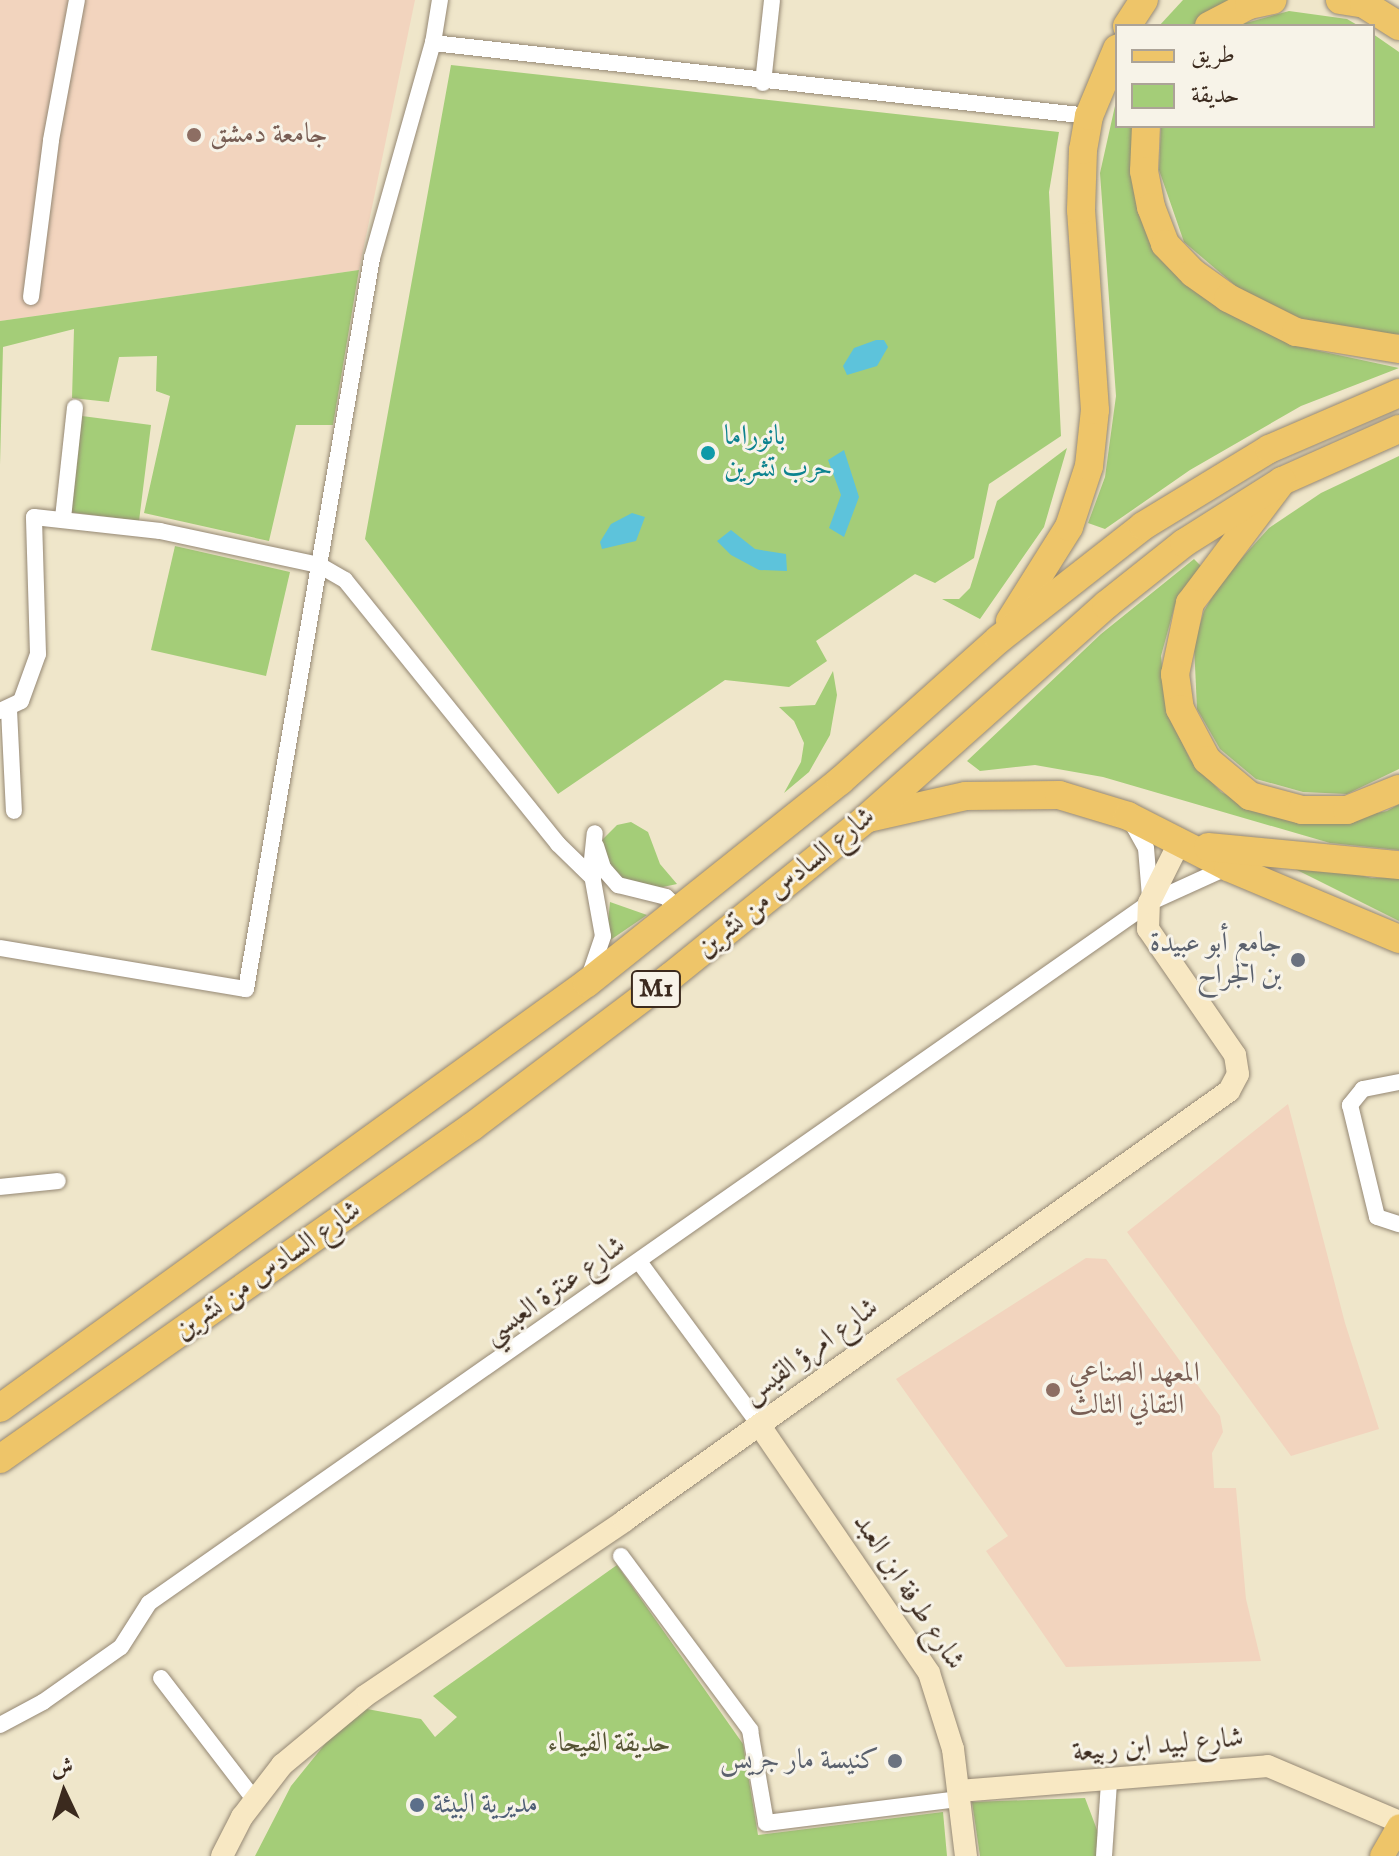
<!DOCTYPE html>
<meta charset="utf-8">
<style>
body{margin:0}
#map{position:relative;width:1399px;height:1856px;overflow:hidden;background:#efe6ca;font-family:"IM FELL English",Amiri,serif}
div>[style]{position:absolute}
[style*='--x']{left:calc(var(--x)*1px);top:calc(var(--y)*1px);width:calc(var(--w)*1px);rotate:calc(var(--a)*1deg)}
.built>*{inset:0;background:#f2d4be}
.green>*{inset:0;background:#a4cd78}
.water>*{inset:0;background:#5dc3db}
.roads{filter:drop-shadow(0 0 2px #958874) drop-shadow(0 0 2px #958874)}
.street>*{height:16px;margin:-8px;padding:0 8px;transform-origin:8px;border-radius:8px;background:#fff}
.secondary>*{height:22px;margin:-11px;padding:0 11px;transform-origin:11px;border-radius:11px;background:#f8e8c3}
.primary>*{height:24px;margin:-12px;padding:0 12px;transform-origin:12px;border-radius:12px;background:#eec569}
.highway>*{height:28px;margin:-14px;padding:0 14px;transform-origin:14px;border-radius:14px;background:#eec569}
.dots>*{width:22px;height:22px;translate:-50% -50%;box-sizing:border-box;border:4px solid #f7f3e8;border-radius:50%}
span{translate:-50% -50%;white-space:nowrap;text-align:center;line-height:1.15;-webkit-text-stroke:6px #f7f3e8;paint-order:stroke}
.shield-label span{padding:2px 6px;background:#f7f3e8;border:2px solid;border-radius:6px;-webkit-text-stroke-width:0}
.shield-label{font-size:26px;color:#3b2a1e;font-weight:700}
.education-label{font-size:28px;color:#785e54}
.left{translate:0 -50%;text-align:left}
.culture-label{font-size:28px;color:#0d838f}
.street-label{font-size:28px;color:#3b2a1e}
.worship-label{font-size:28px;color:#5b616d}
.right{translate:-100% -50%;text-align:right}
.park-label{font-size:28px;color:#555334}
.service-label{font-size:28px;color:#4e5e75}
.legend{position:absolute;left:1115px;top:24px;width:260px;height:104px;box-sizing:border-box;background:#f7f3e8;border:2px solid #aca397;margin:0;padding:10px 14px;list-style:none;font-size:24px;color:#3b2a1e}
.legend li{display:flex;align-items:center;gap:16px;height:40px}
.legend b{width:40px;border:2px solid #aca397}
.north{position:absolute;left:24px;top:1752px;width:80px;height:80px;-webkit-text-stroke:6px #f7f3e8;paint-order:stroke;rotate:356deg;font-size:22px;font-weight:700;line-height:32px;text-align:center;color:#3b2a1e}
.north::after{content:'';display:block;margin:auto;width:28px;height:36px;background:#3b2a1e;clip-path:polygon(50% 0,100% 100%,50% 72%,0 100%)}
</style>
<div id="map">
<div class="built">
<i style="clip-path:polygon(0 0,415px 0,359px 270px,0 321px)"></i>
<i style="clip-path:polygon(1288px 1104px,1345px 1323px,1379px 1429px,1291px 1456px,1127px 1232px)"></i>
<i style="clip-path:polygon(1086px 1258px,1106px 1259px,1220px 1416px,1223px 1432px,1212px 1453px,1214px 1488px,1236px 1488px,1246px 1599px,1261px 1661px,1066px 1667px,986px 1551px,1008px 1536px,896px 1379px)"></i>
</div>
<div class="green">
<i style="clip-path:polygon(1183px 0,1234px 0,1193px 26px,1159px 26px)"></i>
<i style="clip-path:polygon(1289px 11px,1347px 19px,1359px 26px,1235px 26px)"></i>
<i style="clip-path:polygon(1373px 34px,1399px 52px,1399px 334px,1380px 336px,1297px 319px,1237px 287px,1184px 242px,1159px 170px,1161px 126px,1373px 126px)"></i>
<i style="clip-path:polygon(451px 65px,1059px 132px,1049px 192px,1061px 436px,989px 484px,974px 558px,935px 583px,915px 574px,816px 641px,827px 661px,789px 687px,725px 680px,558px 794px,365px 539px)"></i>
<i style="clip-path:polygon(1117px 97px,1117px 126px,1136px 126px,1131px 157px,1144px 228px,1179px 279px,1235px 317px,1310px 349px,1399px 368px,1301px 406px,1190px 470px,1105px 529px,1088px 523px,1105px 477px,1116px 396px,1100px 173px)"></i>
<i style="clip-path:polygon(359px 270px,333px 425px,296px 425px,269px 541px,144px 513px,170px 396px,156px 391px,157px 356px,119px 357px,109px 402px,72px 398px,74px 329px,3px 347px,0 465px,0 321px)"></i>
<i style="clip-path:polygon(82px 416px,151px 425px,139px 521px,69px 512px)"></i>
<i style="clip-path:polygon(1067px 448px,1044px 527px,980px 619px,942px 599px,959px 599px,970px 588px,997px 501px)"></i>
<i style="clip-path:polygon(1399px 456px,1399px 769px,1347px 794px,1303px 792px,1256px 779px,1220px 749px,1197px 709px,1194px 644px,1204px 611px,1222px 580px,1269px 528px,1321px 493px)"></i>
<i style="clip-path:polygon(175px 546px,290px 572px,266px 676px,151px 650px)"></i>
<i style="clip-path:polygon(1194px 559px,1204px 569px,1175px 605px,1161px 656px,1166px 708px,1190px 759px,1221px 792px,1269px 816px,1324px 823px,1387px 811px,1399px 804px,1399px 850px,1330px 843px,1103px 777px,1035px 765px,980px 771px,967px 761px,1101px 634px)"></i>
<i style="clip-path:polygon(833px 671px,837px 695px,830px 735px,809px 772px,784px 793px,801px 762px,804px 743px,794px 721px,779px 707px,815px 705px)"></i>
<i style="clip-path:polygon(631px 822px,648px 832px,660px 864px,677px 884px,644px 891px,623px 883px,606px 867px,599px 847px,603px 839px,617px 825px)"></i>
<i style="clip-path:polygon(1261px 852px,1372px 878px,1399px 877px,1399px 921px)"></i>
<i style="clip-path:polygon(610px 902px,647px 915px,606px 943px)"></i>
<i style="clip-path:polygon(617px 1565px,743px 1744px,758px 1835px,943px 1812px,947px 1856px,255px 1856px,291px 1786px,329px 1739px,367px 1709px,421px 1719px,435px 1737px,457px 1717px,433px 1696px)"></i>
<i style="clip-path:polygon(1085px 1798px,1102px 1843px,1099px 1856px,980px 1856px,972px 1802px)"></i>
</div>
<div class="water">
<i style="clip-path:polygon(876px 340px,884px 340px,888px 347px,877px 366px,847px 375px,843px 366px,854px 348px)"></i>
<i style="clip-path:polygon(844px 450px,859px 497px,844px 537px,829px 528px,841px 495px,828px 460px)"></i>
<i style="clip-path:polygon(632px 513px,645px 517px,636px 541px,602px 549px,600px 542px,611px 524px)"></i>
<i style="clip-path:polygon(731px 530px,755px 549px,786px 554px,787px 571px,759px 570px,731px 555px,717px 541px)"></i>
</div>
<div class="roads">
<div class="street">
<i style="--x:433;--y:43;--w:660;--a:6.35"></i>
<i style="--x:763;--y:83;--w:83;--a:-83.8"></i>
<i style="--x:31;--y:297;--w:158;--a:-82.7"></i>
<i style="--x:51;--y:140;--w:142;--a:-79.5"></i>
<i style="--x:63;--y:518;--w:111;--a:-83.8"></i>
<i style="--x:9;--y:710;--w:101;--a:87.2"></i>
<i style="--x:0;--y:711;--w:23;--a:-25"></i>
<i style="--x:21;--y:701;--w:50;--a:-70.1"></i>
<i style="--x:38;--y:654;--w:137;--a:-91.7"></i>
<i style="--x:34;--y:517;--w:127;--a:6.3"></i>
<i style="--x:160;--y:531;--w:163;--a:12.1"></i>
<i style="--x:319;--y:565;--w:30;--a:30"></i>
<i style="--x:345;--y:580;--w:339;--a:51.1"></i>
<i style="--x:558;--y:844;--w:49;--a:44.2"></i>
<i style="--x:1131;--y:821;--w:31;--a:61"></i>
<i style="--x:1146;--y:848;--w:49;--a:85.3"></i>
<i style="--x:596;--y:846;--w:23;--a:72"></i>
<i style="--x:603;--y:868;--w:23;--a:49"></i>
<i style="--x:618;--y:885;--w:49;--a:14"></i>
<i style="--x:666;--y:897;--w:18;--a:45"></i>
<i style="--x:0;--y:948;--w:249;--a:9.5"></i>
<i style="--x:246;--y:989;--w:742;--a:-80.22"></i>
<i style="--x:372;--y:258;--w:223;--a:-74.2"></i>
<i style="--x:433;--y:43;--w:44;--a:-80.8"></i>
<i style="--x:589;--y:977;--w:43;--a:-71.1"></i>
<i style="--x:603;--y:936;--w:68;--a:-100.2"></i>
<i style="--x:591;--y:869;--w:36;--a:-84"></i>
<i style="--x:1399;--y:1082;--w:37;--a:169"></i>
<i style="--x:1363;--y:1089;--w:21;--a:129"></i>
<i style="--x:1350;--y:1105;--w:115;--a:76.4"></i>
<i style="--x:1377;--y:1217;--w:23;--a:18"></i>
<i style="--x:0;--y:1187;--w:58;--a:-5.9"></i>
<i style="--x:640;--y:1263;--w:202;--a:53.6"></i>
<i style="--x:621;--y:1556;--w:217;--a:53.4"></i>
<i style="--x:750;--y:1730;--w:94;--a:80.2"></i>
<i style="--x:766;--y:1823;--w:195;--a:-7.1"></i>
<i style="--x:161;--y:1678;--w:153;--a:52.5"></i>
<i style="--x:0;--y:1725;--w:49;--a:-28.1"></i>
<i style="--x:43;--y:1702;--w:95;--a:-35.2"></i>
<i style="--x:121;--y:1647;--w:52;--a:-57.5"></i>
<i style="--x:149;--y:1603;--w:1221;--a:-34.99"></i>
<i style="--x:1149;--y:903;--w:87;--a:-24.5"></i>
<i style="--x:1104;--y:1856;--w:74;--a:-86.1"></i>
</div>
<div class="secondary">
<i style="--x:760;--y:1426;--w:299;--a:55.6"></i>
<i style="--x:929;--y:1673;--w:80;--a:72.5"></i>
<i style="--x:953;--y:1749;--w:108;--a:83.1"></i>
<i style="--x:959;--y:1791;--w:310;--a:-4.6"></i>
<i style="--x:1268;--y:1766;--w:142;--a:23.1"></i>
<i style="--x:222;--y:1856;--w:44;--a:-62.9"></i>
<i style="--x:242;--y:1817;--w:66;--a:-52.4"></i>
<i style="--x:282;--y:1765;--w:108;--a:-39.7"></i>
<i style="--x:365;--y:1696;--w:313;--a:-34"></i>
<i style="--x:624;--y:1521;--w:742;--a:-35.4"></i>
<i style="--x:1229;--y:1091;--w:19;--a:-62"></i>
<i style="--x:1238;--y:1074;--w:19;--a:-99"></i>
<i style="--x:1235;--y:1055;--w:153;--a:-124.6"></i>
<i style="--x:1148;--y:929;--w:26;--a:-88"></i>
<i style="--x:1149;--y:903;--w:69;--a:-63.4"></i>
</div>
<div class="primary">
<i style="--x:1382;--y:1856;--w:34;--a:-60"></i>
</div>
<div class="highway">
<i style="--x:1340;--y:0;--w:24;--a:9"></i>
<i style="--x:1364;--y:4;--w:41;--a:32.2"></i>
<i style="--x:1127;--y:26;--w:31;--a:-57"></i>
<i style="--x:1209;--y:26;--w:45;--a:-27.7"></i>
<i style="--x:1249;--y:5;--w:24;--a:-12"></i>
<i style="--x:1146;--y:126;--w:45;--a:92.5"></i>
<i style="--x:1144;--y:171;--w:37;--a:79"></i>
<i style="--x:1151;--y:207;--w:40;--a:69"></i>
<i style="--x:1165;--y:244;--w:40;--a:46"></i>
<i style="--x:1193;--y:273;--w:43;--a:35.5"></i>
<i style="--x:1228;--y:298;--w:76;--a:26.6"></i>
<i style="--x:1296;--y:332;--w:104;--a:9.4"></i>
<i style="--x:1399;--y:429;--w:128;--a:156"></i>
<i style="--x:1282;--y:481;--w:153;--a:127"></i>
<i style="--x:1190;--y:603;--w:73;--a:101.9"></i>
<i style="--x:1175;--y:674;--w:35;--a:82"></i>
<i style="--x:1180;--y:709;--w:58;--a:62.1"></i>
<i style="--x:1207;--y:760;--w:56;--a:39.9"></i>
<i style="--x:1250;--y:796;--w:54;--a:15.1"></i>
<i style="--x:1302;--y:810;--w:45;--a:0"></i>
<i style="--x:1347;--y:810;--w:56;--a:-22"></i>
<i style="--x:1010;--y:621;--w:111;--a:-57.9"></i>
<i style="--x:1069;--y:527;--w:64;--a:-71.8"></i>
<i style="--x:1089;--y:466;--w:56;--a:-83.9"></i>
<i style="--x:1095;--y:410;--w:200;--a:-94"></i>
<i style="--x:1081;--y:210;--w:60;--a:-88.1"></i>
<i style="--x:1083;--y:150;--w:35;--a:-80"></i>
<i style="--x:1089;--y:116;--w:73;--a:-67.3"></i>
<i style="--x:868;--y:818;--w:100;--a:-12.7"></i>
<i style="--x:966;--y:796;--w:93;--a:-0.6"></i>
<i style="--x:1059;--y:795;--w:72;--a:16.9"></i>
<i style="--x:1128;--y:816;--w:112;--a:27"></i>
<i style="--x:1228;--y:867;--w:186;--a:22.8"></i>
<i style="--x:1208;--y:847;--w:192;--a:5.4"></i>
<i style="--x:0;--y:1408;--w:725;--a:-35.91"></i>
<i style="--x:587;--y:983;--w:324;--a:-38.6"></i>
<i style="--x:840;--y:781;--w:213;--a:-41.8"></i>
<i style="--x:999;--y:639;--w:183;--a:-38.1"></i>
<i style="--x:1143;--y:526;--w:148;--a:-31.4"></i>
<i style="--x:1269;--y:449;--w:142;--a:-23.3"></i>
<i style="--x:0;--y:1459;--w:578;--a:-35.15"></i>
<i style="--x:473;--y:1126;--w:247;--a:-37.1"></i>
<i style="--x:670;--y:977;--w:253;--a:-38.9"></i>
<i style="--x:867;--y:818;--w:320;--a:-41.7"></i>
<i style="--x:1106;--y:605;--w:100;--a:-38.5"></i>
<i style="--x:1184;--y:543;--w:116;--a:-32.3"></i>
</div>
</div>
<div class="dots">
<i style="left:194px;top:135px;background:#8d6e63"></i>
<i style="left:708px;top:453px;background:#0f9aa8"></i>
<i style="left:1298px;top:960px;background:#6b7280"></i>
<i style="left:1053px;top:1390px;background:#8d6e63"></i>
<i style="left:895px;top:1761px;background:#6b7280"></i>
<i style="left:417px;top:1805px;background:#5c6f8a"></i>
</div>
<div class="shield-label">
<span style="left:656px;top:989px">M1</span>
</div>
<div class="education-label">
<span class="left" style="left:210px;top:135px">جامعة دمشق</span>
<span class="left" style="left:1069px;top:1390px">المعهد الصناعي<br>التقاني الثالث</span>
</div>
<div class="culture-label">
<span class="left" style="left:724px;top:453px">بانوراما<br>حرب تشرين</span>
</div>
<div class="street-label">
<span style="left:786px;top:883px;rotate:-39deg">شارع السادس من تشرين</span>
<span style="left:268px;top:1271px;rotate:-35deg">شارع السادس من تشرين</span>
<span style="left:555px;top:1291px;rotate:-35deg">شارع عنترة العبسي</span>
<span style="left:811px;top:1352px;rotate:-36deg">شارع امرؤ القيس</span>
<span style="left:908px;top:1592px;rotate:57deg">شارع طرفة ابن العبد</span>
<span style="left:1158px;top:1746px;rotate:-5deg">شارع لبيد ابن ربيعة</span>
</div>
<div class="worship-label">
<span class="right" style="left:1282px;top:960px">جامع أبو عبيدة<br>بن الجراح</span>
<span class="right" style="left:879px;top:1761px">كنيسة مار جريس</span>
</div>
<div class="park-label">
<span style="left:609px;top:1744px">حديقة الفيحاء</span>
</div>
<div class="service-label">
<span class="left" style="left:433px;top:1805px">مديرية البيئة</span>
</div>
<ul class="legend">
<li><b style="height:10px;background:#eec569"></b>طريق</li>
<li><b style="height:22px;background:#a4cd78"></b>حديقة</li>
</ul>
<div class="north">ش</div>
</div>
